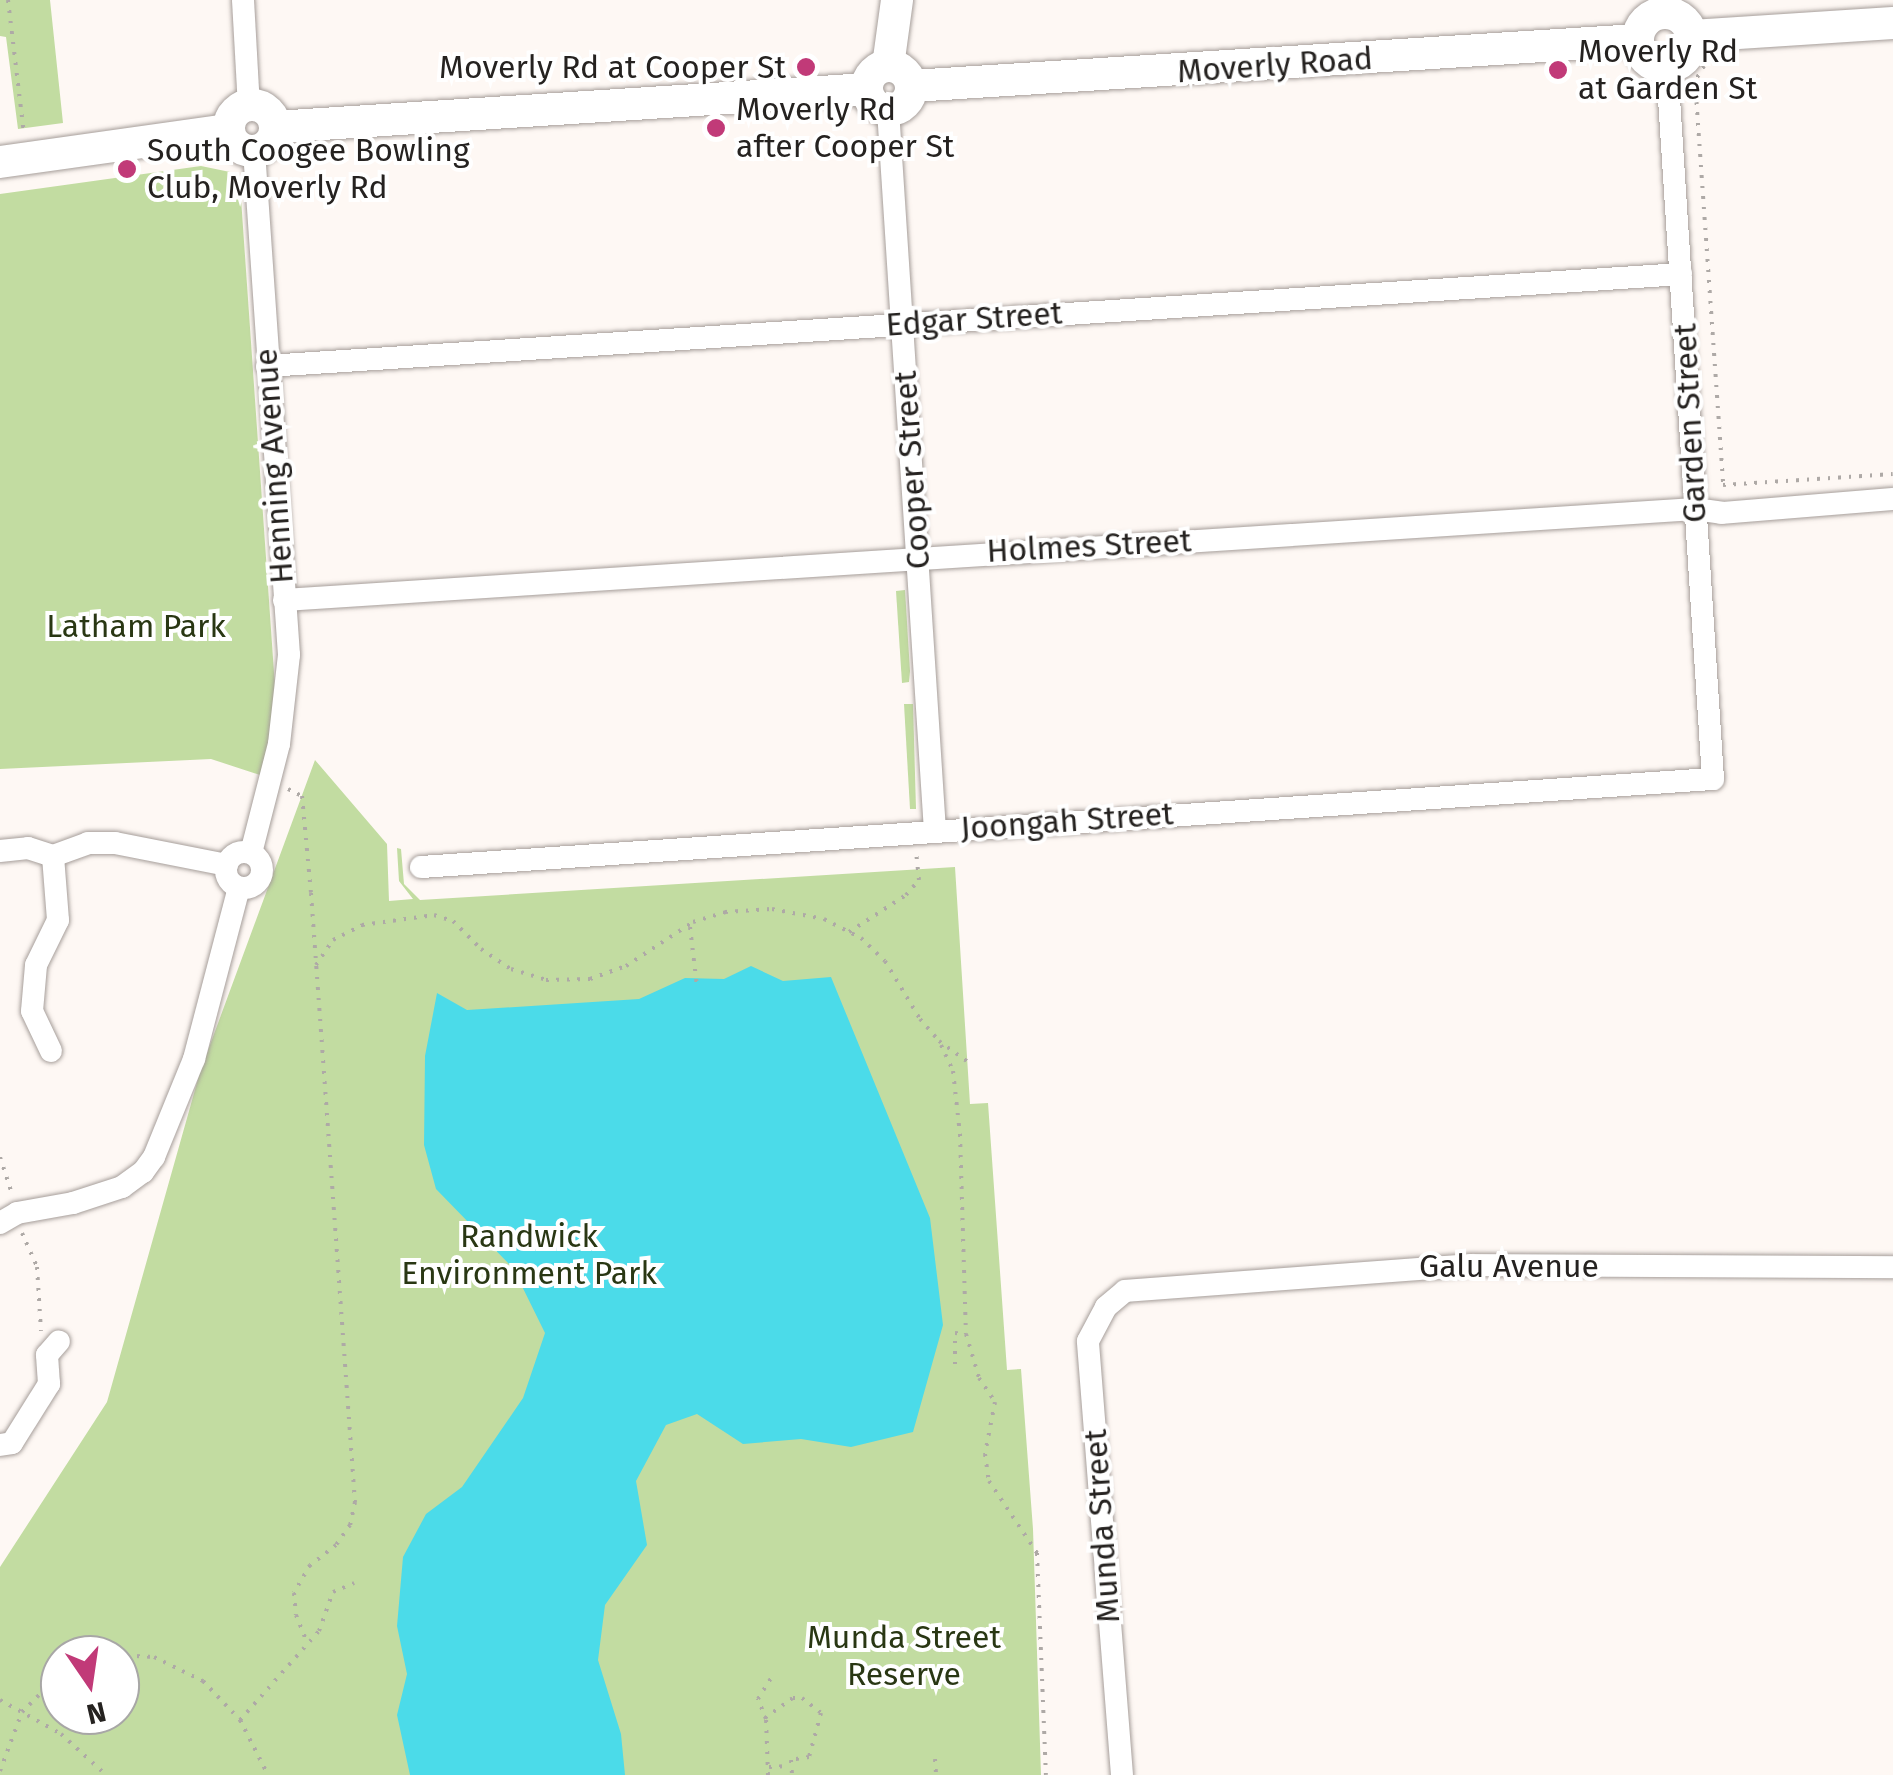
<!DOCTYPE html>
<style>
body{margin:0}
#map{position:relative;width:1893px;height:1775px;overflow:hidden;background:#fef8f4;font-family:"Fira Sans",sans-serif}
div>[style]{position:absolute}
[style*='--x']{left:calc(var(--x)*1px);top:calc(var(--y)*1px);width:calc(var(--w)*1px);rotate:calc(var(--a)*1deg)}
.green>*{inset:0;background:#c2dca1}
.water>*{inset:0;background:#4bdbe9}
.path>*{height:4px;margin-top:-2px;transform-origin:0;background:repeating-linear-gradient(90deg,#aea9a6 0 2.5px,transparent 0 10.5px)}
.roads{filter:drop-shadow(0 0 2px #a69e9a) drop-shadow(0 0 2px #a69e9a)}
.street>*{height:22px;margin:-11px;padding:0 11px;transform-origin:11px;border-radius:11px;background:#fff}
.street>.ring{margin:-11px;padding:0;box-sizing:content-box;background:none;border:22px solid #fff;border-radius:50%}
.secondary>*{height:32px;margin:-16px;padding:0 16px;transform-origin:16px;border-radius:16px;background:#fff}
.secondary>.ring{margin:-16px;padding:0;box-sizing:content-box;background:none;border:32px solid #fff;border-radius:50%}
.dots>*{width:28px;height:28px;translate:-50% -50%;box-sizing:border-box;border:5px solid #fff;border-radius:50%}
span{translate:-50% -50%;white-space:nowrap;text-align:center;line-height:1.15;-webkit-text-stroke:8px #fff;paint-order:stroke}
.poi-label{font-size:32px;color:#252220}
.left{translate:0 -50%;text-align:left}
.right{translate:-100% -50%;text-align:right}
.street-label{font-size:32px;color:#252220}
.park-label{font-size:32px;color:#293713}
.north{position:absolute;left:40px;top:1635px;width:100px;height:100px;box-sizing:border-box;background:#fff;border:2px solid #a8a7a6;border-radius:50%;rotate:167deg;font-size:28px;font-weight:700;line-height:40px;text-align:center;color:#252220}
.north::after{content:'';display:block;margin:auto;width:35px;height:45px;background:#c13a78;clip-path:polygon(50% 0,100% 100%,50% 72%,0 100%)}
</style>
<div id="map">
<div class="green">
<i style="clip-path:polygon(0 0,50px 0,63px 123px,18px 129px,6px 37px,0 36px)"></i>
<i style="clip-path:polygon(201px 166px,230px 172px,240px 184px,275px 687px,268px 748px,260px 775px,211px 759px,0 769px,0 194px)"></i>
<i style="clip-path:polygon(905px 590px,910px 671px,909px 682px,902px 683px,896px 591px)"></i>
<i style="clip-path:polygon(904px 704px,913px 704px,916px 809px,910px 809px)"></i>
<i style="clip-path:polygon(evenodd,315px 760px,387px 844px,389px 901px,413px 899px,399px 881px,397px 848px,401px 849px,404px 884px,420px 900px,955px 867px,970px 1104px,988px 1103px,1007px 1370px,1021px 1369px,1033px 1529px,1041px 1775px,0 1775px,0 1567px,107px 1402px,200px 1072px,315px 760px,60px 1655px,120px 1655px,120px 1715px,60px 1715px,60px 1655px)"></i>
</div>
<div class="water">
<i style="clip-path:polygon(751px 966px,783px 981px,831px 977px,930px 1218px,943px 1325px,913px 1432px,851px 1447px,801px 1439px,743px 1444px,697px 1414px,666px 1425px,636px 1481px,647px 1545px,605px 1605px,598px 1660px,621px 1734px,625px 1775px,410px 1775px,397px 1715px,407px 1674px,397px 1626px,403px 1557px,426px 1514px,462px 1487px,523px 1398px,545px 1333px,513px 1268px,436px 1189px,424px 1145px,425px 1056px,437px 993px,467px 1010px,639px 999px,685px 978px,724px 979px)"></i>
</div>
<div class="path">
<i style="--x:8;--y:0;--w:135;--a:83.2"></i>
<i style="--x:1704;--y:66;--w:17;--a:121"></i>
<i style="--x:1695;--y:81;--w:405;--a:86"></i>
<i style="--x:1723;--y:485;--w:170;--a:-3.7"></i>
<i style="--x:288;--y:789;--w:16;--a:27"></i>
<i style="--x:302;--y:796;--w:97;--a:84.7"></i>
<i style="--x:311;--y:893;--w:611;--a:85.87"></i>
<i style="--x:355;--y:1502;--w:24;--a:102"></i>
<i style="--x:350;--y:1525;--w:24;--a:125"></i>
<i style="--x:336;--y:1545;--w:33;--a:142"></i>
<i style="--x:310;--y:1565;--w:32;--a:120"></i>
<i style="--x:294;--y:1593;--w:22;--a:85"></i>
<i style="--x:296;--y:1615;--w:31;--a:68"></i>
<i style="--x:690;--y:927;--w:60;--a:83.3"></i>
<i style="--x:849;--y:932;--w:68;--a:-33"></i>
<i style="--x:906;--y:895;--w:20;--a:-49"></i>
<i style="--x:919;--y:880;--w:27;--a:-96"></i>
<i style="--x:316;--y:965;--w:30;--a:-56"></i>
<i style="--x:333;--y:940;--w:33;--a:-27"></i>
<i style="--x:362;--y:925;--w:73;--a:-7.9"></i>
<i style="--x:434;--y:915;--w:20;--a:18"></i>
<i style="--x:453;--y:921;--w:40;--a:45"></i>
<i style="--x:481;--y:949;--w:36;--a:34"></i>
<i style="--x:511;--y:969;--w:37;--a:17"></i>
<i style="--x:546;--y:980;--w:44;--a:-1.3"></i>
<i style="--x:590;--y:979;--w:38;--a:-20"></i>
<i style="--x:626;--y:966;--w:80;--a:-33.3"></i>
<i style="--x:693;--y:922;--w:34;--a:-17"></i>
<i style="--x:725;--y:912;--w:47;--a:-3.7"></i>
<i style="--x:772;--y:909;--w:53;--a:10.9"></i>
<i style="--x:824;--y:919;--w:42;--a:27.2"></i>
<i style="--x:861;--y:938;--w:33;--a:44"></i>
<i style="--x:885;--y:961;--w:68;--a:58.9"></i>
<i style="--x:920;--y:1019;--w:29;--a:49"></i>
<i style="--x:939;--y:1041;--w:41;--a:36"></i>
<i style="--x:941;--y:1045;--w:29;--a:65"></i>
<i style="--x:953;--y:1071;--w:63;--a:83.7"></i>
<i style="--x:960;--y:1134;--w:200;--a:88.3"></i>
<i style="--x:966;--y:1334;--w:46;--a:73.5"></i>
<i style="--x:979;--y:1378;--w:29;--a:56"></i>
<i style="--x:995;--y:1402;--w:53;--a:100.9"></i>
<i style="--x:985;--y:1454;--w:27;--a:82"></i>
<i style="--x:989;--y:1481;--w:87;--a:56.3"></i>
<i style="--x:1037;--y:1553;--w:222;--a:87.7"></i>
<i style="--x:0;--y:1157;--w:39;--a:72"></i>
<i style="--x:22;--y:1233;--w:37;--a:66"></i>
<i style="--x:37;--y:1267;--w:64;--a:86.4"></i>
<i style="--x:955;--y:1364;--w:31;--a:-90"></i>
<i style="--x:955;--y:1333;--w:11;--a:5"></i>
<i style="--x:116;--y:1655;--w:38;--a:3"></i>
<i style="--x:154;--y:1657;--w:55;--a:26.1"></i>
<i style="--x:203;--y:1681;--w:54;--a:46.5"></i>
<i style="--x:240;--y:1720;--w:62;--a:63"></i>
<i style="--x:0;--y:1700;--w:70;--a:29.1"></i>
<i style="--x:61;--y:1734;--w:61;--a:42.3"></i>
<i style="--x:765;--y:1718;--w:34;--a:-36"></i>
<i style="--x:793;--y:1698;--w:9;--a:0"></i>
<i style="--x:802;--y:1698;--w:24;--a:38"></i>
<i style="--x:821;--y:1713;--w:46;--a:105.3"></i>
<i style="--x:809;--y:1757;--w:18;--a:171"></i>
<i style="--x:791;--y:1760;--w:15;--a:86"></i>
<i style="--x:240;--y:1720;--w:119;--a:-48.4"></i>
<i style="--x:319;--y:1631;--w:41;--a:-70.3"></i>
<i style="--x:333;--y:1592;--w:23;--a:-23"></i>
<i style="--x:935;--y:1759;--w:16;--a:86"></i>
<i style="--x:769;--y:1767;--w:20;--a:-3"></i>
<i style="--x:0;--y:1771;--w:63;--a:-69.6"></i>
<i style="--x:22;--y:1712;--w:54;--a:-45"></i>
<i style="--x:768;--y:1775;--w:56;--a:-92"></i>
<i style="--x:766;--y:1719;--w:22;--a:-112"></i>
<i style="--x:758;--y:1699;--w:25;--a:-58"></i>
</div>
<div class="roads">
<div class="street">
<i style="--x:243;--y:0;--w:106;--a:86.8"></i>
<i style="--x:1663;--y:0;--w:14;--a:86"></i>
<i style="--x:888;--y:110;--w:722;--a:86.27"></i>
<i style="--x:267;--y:366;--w:1417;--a:-3.72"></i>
<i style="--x:284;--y:600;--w:1414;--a:-3.69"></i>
<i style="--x:1695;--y:509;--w:27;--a:8"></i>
<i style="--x:1722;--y:513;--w:172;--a:-4.7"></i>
<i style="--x:0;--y:851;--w:28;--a:-6"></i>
<i style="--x:28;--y:848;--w:26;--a:18"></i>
<i style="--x:53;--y:856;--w:37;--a:-20"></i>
<i style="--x:88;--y:843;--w:27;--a:0"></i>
<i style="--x:115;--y:843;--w:114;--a:11.1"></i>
<i class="ring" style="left:226px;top:852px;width:14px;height:14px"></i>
<i style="--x:251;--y:853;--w:113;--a:-75.6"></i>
<i style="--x:279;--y:744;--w:90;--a:-83.6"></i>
<i style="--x:289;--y:655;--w:505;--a:-93.97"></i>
<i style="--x:421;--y:867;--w:1295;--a:-3.9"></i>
<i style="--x:1713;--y:779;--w:713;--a:-93.7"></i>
<i style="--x:51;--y:1051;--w:44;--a:-115.4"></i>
<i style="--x:32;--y:1011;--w:46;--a:-85"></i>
<i style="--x:36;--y:965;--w:50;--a:-63.9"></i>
<i style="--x:58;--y:920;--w:64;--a:-94.5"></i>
<i style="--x:0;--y:1223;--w:20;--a:-30"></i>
<i style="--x:17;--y:1213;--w:57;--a:-10.1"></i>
<i style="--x:73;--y:1203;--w:52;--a:-18.1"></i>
<i style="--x:122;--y:1187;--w:26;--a:-36"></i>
<i style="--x:143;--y:1172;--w:19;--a:-54"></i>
<i style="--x:154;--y:1157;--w:106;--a:-67.8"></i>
<i style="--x:194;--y:1059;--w:177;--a:-75.3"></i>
<i style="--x:0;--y:1445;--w:12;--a:-9"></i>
<i style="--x:12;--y:1443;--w:70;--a:-57.9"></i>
<i style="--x:49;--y:1384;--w:29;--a:-94"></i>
<i style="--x:47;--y:1355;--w:18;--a:-49"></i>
<i style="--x:1122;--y:1775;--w:435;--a:-94.5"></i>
<i style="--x:1088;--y:1341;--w:38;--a:-62"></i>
<i style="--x:1106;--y:1307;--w:25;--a:-40"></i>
<i style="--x:1125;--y:1291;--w:347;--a:-4.3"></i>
<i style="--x:1471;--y:1265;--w:422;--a:0.3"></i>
</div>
<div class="secondary">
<i class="ring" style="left:1638px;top:13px;width:22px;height:22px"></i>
<i style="--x:1692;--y:36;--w:201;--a:-3.7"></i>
<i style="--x:888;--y:66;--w:67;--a:-82.2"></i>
<i class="ring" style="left:867px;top:66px;width:12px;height:12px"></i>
<i style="--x:912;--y:86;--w:727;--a:-3.63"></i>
<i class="ring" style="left:229px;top:105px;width:14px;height:14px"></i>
<i style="--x:275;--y:127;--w:593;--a:-3.67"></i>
<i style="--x:0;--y:162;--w:231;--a:-8"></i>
</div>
</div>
<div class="dots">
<i style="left:806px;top:67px;background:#c13a78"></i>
<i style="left:1558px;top:70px;background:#c13a78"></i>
<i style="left:716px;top:128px;background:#c13a78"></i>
<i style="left:127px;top:169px;background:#c13a78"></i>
</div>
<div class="poi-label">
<span class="left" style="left:1578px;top:70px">Moverly Rd<br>at Garden St</span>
<span class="right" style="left:786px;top:67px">Moverly Rd at Cooper St</span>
<span class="left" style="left:736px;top:128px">Moverly Rd<br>after Cooper St</span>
<span class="left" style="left:147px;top:169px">South Coogee Bowling<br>Club, Moverly Rd</span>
</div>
<div class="street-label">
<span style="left:1275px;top:65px;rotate:-4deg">Moverly Road</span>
<span style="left:974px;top:319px;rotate:-4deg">Edgar Street</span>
<span style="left:1690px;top:423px;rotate:-93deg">Garden Street</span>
<span style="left:274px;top:466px;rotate:-94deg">Henning Avenue</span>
<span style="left:912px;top:470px;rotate:-94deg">Cooper Street</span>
<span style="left:1089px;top:546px;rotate:-3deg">Holmes Street</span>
<span style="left:1067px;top:821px;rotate:-4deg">Joongah Street</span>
<span style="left:1509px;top:1266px">Galu Avenue</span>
<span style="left:1102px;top:1526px;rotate:-94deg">Munda Street</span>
</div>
<div class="park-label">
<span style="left:136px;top:626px">Latham Park</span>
<span style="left:529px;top:1255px">Randwick<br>Environment Park</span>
<span style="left:904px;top:1656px">Munda Street<br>Reserve</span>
</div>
<div class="north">N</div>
</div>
